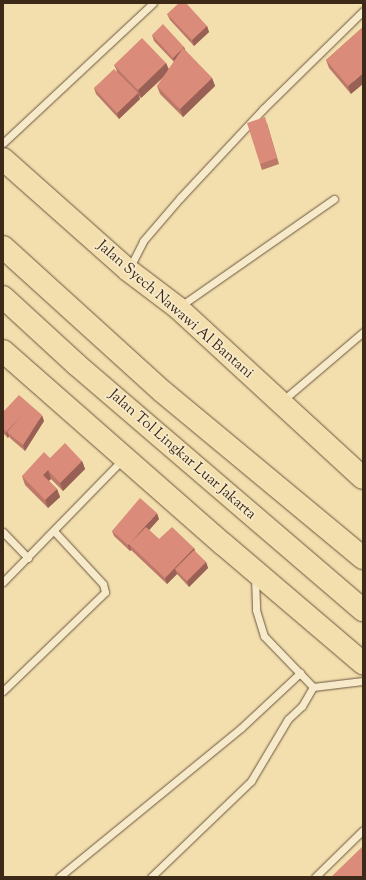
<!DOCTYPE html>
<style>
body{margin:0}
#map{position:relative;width:366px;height:880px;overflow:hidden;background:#f3dfae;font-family:"Sorts Mill Goudy",serif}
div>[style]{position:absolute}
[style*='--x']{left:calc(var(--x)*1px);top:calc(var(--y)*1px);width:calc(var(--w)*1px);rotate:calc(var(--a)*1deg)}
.roads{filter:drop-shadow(0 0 1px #6a563e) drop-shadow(0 0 1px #6a563e)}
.service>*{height:7px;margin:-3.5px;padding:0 3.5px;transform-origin:3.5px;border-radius:3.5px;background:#f7eaca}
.trunk>*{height:22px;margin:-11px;padding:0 11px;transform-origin:11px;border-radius:11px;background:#f3dfae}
.motorway>*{height:22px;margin:-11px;padding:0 11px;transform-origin:11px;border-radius:11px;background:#f3dfae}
.wall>*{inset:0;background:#bc7868}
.shaded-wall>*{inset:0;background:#996155}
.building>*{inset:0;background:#db8b79}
span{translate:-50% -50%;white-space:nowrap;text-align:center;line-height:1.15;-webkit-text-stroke:3.5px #f7eaca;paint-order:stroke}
.street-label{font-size:15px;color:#3c2918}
.frame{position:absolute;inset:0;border:4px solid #3c2918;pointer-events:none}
</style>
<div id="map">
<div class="roads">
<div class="service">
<i style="--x:3;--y:143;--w:205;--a:-43"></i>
<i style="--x:129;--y:269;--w:31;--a:-63"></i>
<i style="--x:143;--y:241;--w:57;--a:-49.3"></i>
<i style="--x:180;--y:198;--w:122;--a:-47"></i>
<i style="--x:263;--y:109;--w:140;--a:-44.4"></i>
<i style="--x:179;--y:307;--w:189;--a:-34.9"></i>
<i style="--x:282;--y:401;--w:106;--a:-40.4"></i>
<i style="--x:3;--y:532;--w:36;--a:46"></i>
<i style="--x:255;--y:577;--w:33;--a:88"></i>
<i style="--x:256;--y:610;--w:27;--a:73"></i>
<i style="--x:264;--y:636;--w:71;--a:46.1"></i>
<i style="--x:313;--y:687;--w:50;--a:-6.8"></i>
<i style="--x:3;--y:582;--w:172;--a:-45.7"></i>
<i style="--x:3;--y:691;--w:142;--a:-44.1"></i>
<i style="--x:105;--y:592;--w:8;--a:-104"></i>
<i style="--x:103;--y:584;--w:72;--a:-132.8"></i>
<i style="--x:59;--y:877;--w:235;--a:-39.3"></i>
<i style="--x:241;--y:728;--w:81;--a:-43"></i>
<i style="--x:151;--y:877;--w:139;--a:-43.8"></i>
<i style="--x:251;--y:781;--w:72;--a:-59.2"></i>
<i style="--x:288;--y:719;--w:19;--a:-43"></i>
<i style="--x:302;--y:706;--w:22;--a:-60"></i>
<i style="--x:315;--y:877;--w:67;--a:-44.4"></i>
</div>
<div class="trunk">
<i style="--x:3;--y:159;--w:167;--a:41.6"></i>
<i style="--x:128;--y:270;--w:63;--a:37.2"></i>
<i style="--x:178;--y:308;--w:251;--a:42.6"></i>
<i style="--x:3;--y:351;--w:293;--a:41.3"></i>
<i style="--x:223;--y:544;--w:184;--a:40.4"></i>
</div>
<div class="motorway">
<i style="--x:3;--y:247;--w:216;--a:42.2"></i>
<i style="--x:163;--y:392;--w:260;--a:39.7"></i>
<i style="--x:3;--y:297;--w:100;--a:42.6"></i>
<i style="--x:77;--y:365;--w:377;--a:40.6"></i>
</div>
</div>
<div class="wall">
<i style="clip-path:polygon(167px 14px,207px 26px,209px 32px,194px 46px,170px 20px)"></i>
<i style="clip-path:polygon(363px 27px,351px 94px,329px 68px,326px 60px)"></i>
<i style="clip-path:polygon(152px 35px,184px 47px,185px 50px,212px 78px,215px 86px,183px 117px,160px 94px,157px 86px,164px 77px,141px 98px,138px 95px,140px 99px,119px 119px,96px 94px,94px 88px,117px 71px,114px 65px,166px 63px,169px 69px,174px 62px,154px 41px)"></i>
<i style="clip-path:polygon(267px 123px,279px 164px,262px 170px,260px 164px)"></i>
<i style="clip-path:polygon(3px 412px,44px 421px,25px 451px,10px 438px,9px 436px,8px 438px,3px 433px)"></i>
<i style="clip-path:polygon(50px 458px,82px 461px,85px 469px,63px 491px,51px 479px,49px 481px,57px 489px,60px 497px,48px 508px,25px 485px,22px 476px)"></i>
<i style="clip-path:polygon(159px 519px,149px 530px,159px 539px,194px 548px,195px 552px,206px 562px,208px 568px,189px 587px,177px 574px,167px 584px,131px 550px,130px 551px,114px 536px,112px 531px)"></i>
</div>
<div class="shaded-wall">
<i style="clip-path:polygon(207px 26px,209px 32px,194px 46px,192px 40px)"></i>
<i style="clip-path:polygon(184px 47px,186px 53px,175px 63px,173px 58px)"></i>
<i style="clip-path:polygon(166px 63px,169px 71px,141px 98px,138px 90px)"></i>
<i style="clip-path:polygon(363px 73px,363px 84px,351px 94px,348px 86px)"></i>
<i style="clip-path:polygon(212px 78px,215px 86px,183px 117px,180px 109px)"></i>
<i style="clip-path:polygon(138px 93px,140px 99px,119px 119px,117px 113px)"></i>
<i style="clip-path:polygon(24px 413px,7px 432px,9px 436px,8px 438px,6px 432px)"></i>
<i style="clip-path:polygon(42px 415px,44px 421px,25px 451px,23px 445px)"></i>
<i style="clip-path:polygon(82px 461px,85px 469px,63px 491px,60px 483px)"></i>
<i style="clip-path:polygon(48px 470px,51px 479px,46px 483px,43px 475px)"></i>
<i style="clip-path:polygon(57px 489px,60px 497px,48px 508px,45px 500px)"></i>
<i style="clip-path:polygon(157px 513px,159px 519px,133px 548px,131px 542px)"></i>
<i style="clip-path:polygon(129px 544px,131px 550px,130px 551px,128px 545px)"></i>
<i style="clip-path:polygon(194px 548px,196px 554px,175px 569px,177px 574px,167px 584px,165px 578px)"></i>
<i style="clip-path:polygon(206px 562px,208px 568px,189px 587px,187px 581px)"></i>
</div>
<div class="building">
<i style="clip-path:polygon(179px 3px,186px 3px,207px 26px,192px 40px,167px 14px)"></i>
<i style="clip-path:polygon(163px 24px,184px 47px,173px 58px,152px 35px)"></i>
<i style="clip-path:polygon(363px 27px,363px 73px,348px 86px,326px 60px)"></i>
<i style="clip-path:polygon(142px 38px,166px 63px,138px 90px,114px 65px)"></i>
<i style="clip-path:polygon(183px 48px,212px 78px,180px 109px,157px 86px)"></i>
<i style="clip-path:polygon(114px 69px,138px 93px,117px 113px,94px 88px)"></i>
<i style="clip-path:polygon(265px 117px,277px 158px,260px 164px,247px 123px)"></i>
<i style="clip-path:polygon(19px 395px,42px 415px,23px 445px,7px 432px,24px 413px,6px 432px,3px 429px,3px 412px)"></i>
<i style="clip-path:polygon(65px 443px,82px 461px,60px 483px,48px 470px,43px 475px,57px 489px,45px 500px,22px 476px,44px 452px,50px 458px)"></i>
<i style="clip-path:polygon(140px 498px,157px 513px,131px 542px,146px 527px,159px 539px,172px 527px,194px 548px,165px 578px,129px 544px,128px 545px,112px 531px)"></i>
<i style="clip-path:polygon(194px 550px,206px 562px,187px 581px,175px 569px)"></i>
<i style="clip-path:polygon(363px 846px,363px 877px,331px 877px)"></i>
</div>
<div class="street-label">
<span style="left:175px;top:310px;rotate:41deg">Jalan Syech Nawawi Al Bantani</span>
<span style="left:182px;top:455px;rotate:41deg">Jalan Tol Lingkar Luar Jakarta</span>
</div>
<div class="frame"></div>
</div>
